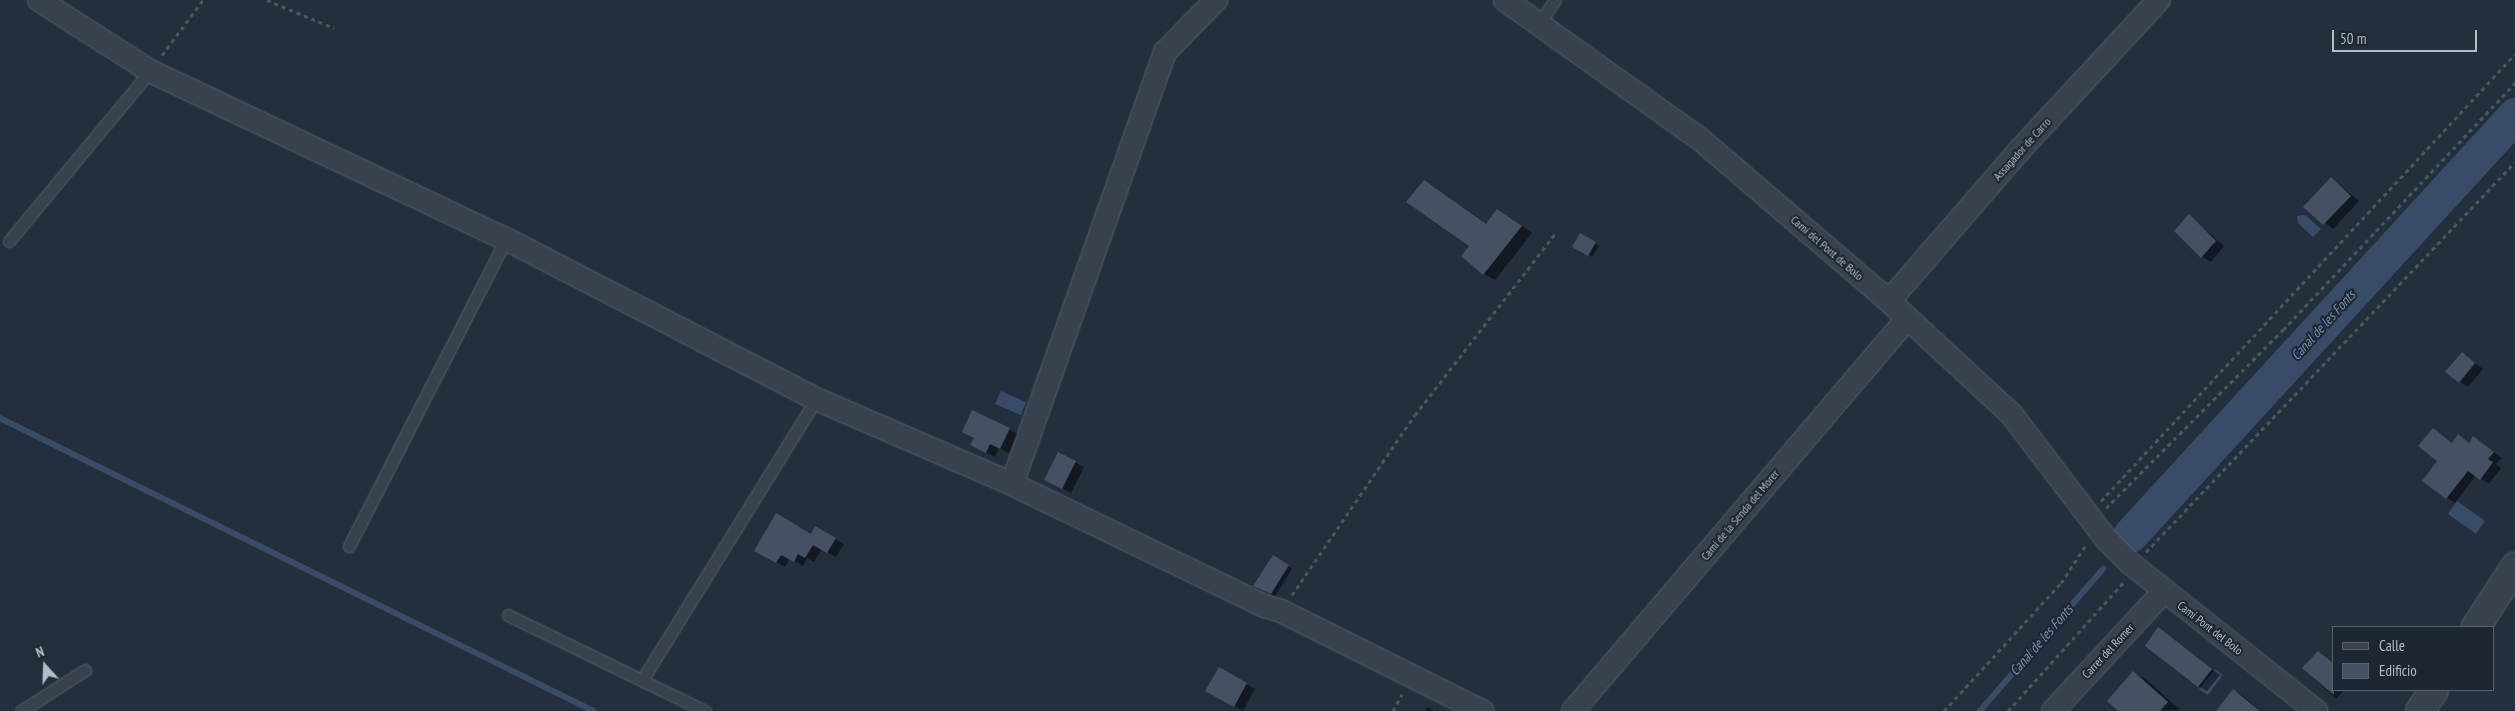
<!DOCTYPE html>
<meta charset="utf-8">
<style>
body{margin:0}
#map{position:relative;width:2515px;height:711px;overflow:hidden;background:#242f3e;font-family:"PT Sans Narrow",sans-serif}
div>[style]{position:absolute}
[style*='--x']{left:calc(var(--x)*1px);top:calc(var(--y)*1px);width:calc(var(--w)*1px);rotate:calc(var(--a)*1deg)}
.water>*{inset:0;background:#394c67}
.shadow>*{inset:0;background:#0007}
.stream>*{height:5.5px;margin:-2.75px;padding:0 2.75px;transform-origin:2.75px;border-radius:2.75px;background:#394c67}
.river>*{height:35px;margin:-17.5px;padding:0 17.5px;transform-origin:17.5px;border-radius:17.5px;background:#394c67}
.building>*{inset:0;background:#455162}
.path>*{height:3px;margin-top:-1.5px;transform-origin:0;background:repeating-linear-gradient(90deg,#44595c 0 4px,transparent 0 8px)}
.roads{filter:drop-shadow(0 0 1px #565f6c) drop-shadow(0 0 1px #565f6c)}
.service>*{height:11px;margin:-5.5px;padding:0 5.5px;transform-origin:5.5px;border-radius:5.5px;background:#38414e}
.minor>*{height:22px;margin:-11px;padding:0 11px;transform-origin:11px;border-radius:11px;background:#38414e}
.tertiary>*{height:28px;margin:-14px;padding:0 14px;transform-origin:14px;border-radius:14px;background:#38414e}
span{translate:-50% -50%;white-space:nowrap;text-align:center;line-height:1.15;-webkit-text-stroke:4px #1d2633;paint-order:stroke}
.street-label{font-size:12px;color:#b4bcc9}
.water-label{font-size:14px;color:#7c92b1;font-style:italic}
.legend{position:absolute;left:2332px;top:626px;width:162px;height:65px;box-sizing:border-box;background:#1d2633;border:1px solid #59626f;margin:0;padding:6px 9px;list-style:none;font-size:15px;color:#b4bcc9}
.legend li{display:flex;align-items:center;gap:10px;height:25px}
.legend b{width:25px;border:1px solid #59626f}
.north{position:absolute;left:20px;top:641px;width:50px;height:50px;-webkit-text-stroke:4px #1d2633;paint-order:stroke;rotate:340deg;font-size:14px;font-weight:700;line-height:20px;text-align:center;color:#b4bcc9}
.north::after{content:'';display:block;margin:auto;width:18px;height:22px;background:#b4bcc9;clip-path:polygon(50% 0,100% 100%,50% 72%,0 100%)}
.scale{position:absolute;left:2332px;top:30px;width:145px;height:22px;box-sizing:border-box;border:2px solid #b4bcc9;border-top:0;padding-left:6px;font-size:15px;line-height:18px;white-space:nowrap;color:#b4bcc9;-webkit-text-stroke:4px #1d2633;paint-order:stroke}
</style>
<div id="map">
<div class="water">
<i style="clip-path:polygon(2305px 215px,2321px 229px,2313px 237px,2298px 223px,2297px 216px)"></i>
<i style="clip-path:polygon(1001px 391px,1026px 402px,1021px 415px,995px 404px)"></i>
<i style="clip-path:polygon(2457px 501px,2485px 521px,2476px 534px,2448px 514px)"></i>
<i style="clip-path:polygon(2215px 669px,2223px 675px,2208px 695px,2199px 689px)"></i>
</div>
<div class="shadow">
<i style="clip-path:polygon(2331px 178px,2359px 201px,2333px 229px,2305px 207px)"></i>
<i style="clip-path:polygon(1425px 182px,1487px 225px,1509px 217px,1532px 233px,1495px 280px,1484px 274px,1471px 245px)"></i>
<i style="clip-path:polygon(2189px 216px,2224px 246px,2211px 262px,2202px 257px)"></i>
<i style="clip-path:polygon(1581px 235px,1599px 246px,1592px 257px,1574px 246px)"></i>
<i style="clip-path:polygon(2462px 353px,2483px 369px,2468px 387px,2460px 382px)"></i>
<i style="clip-path:polygon(1009px 429px,1018px 434px,1009px 453px,999px 448px,995px 457px,980px 450px,975px 438px)"></i>
<i style="clip-path:polygon(2433px 430px,2453px 443px,2458px 436px,2470px 443px,2474px 438px,2502px 458px,2496px 464px,2501px 468px,2489px 484px,2476px 475px,2455px 503px,2447px 498px)"></i>
<i style="clip-path:polygon(1059px 454px,1084px 467px,1071px 493px,1054px 484px)"></i>
<i style="clip-path:polygon(816px 528px,844px 544px,836px 557px,822px 549px,814px 562px,807px 558px,803px 566px,790px 558px,785px 567px,756px 550px,811px 535px)"></i>
<i style="clip-path:polygon(1273px 556px,1292px 569px,1275px 596px,1258px 588px)"></i>
<i style="clip-path:polygon(2159px 629px,2220px 675px,2207px 691px,2198px 686px)"></i>
<i style="clip-path:polygon(1219px 668px,1255px 689px,1243px 711px,1207px 690px)"></i>
<i style="clip-path:polygon(2304px 668px,2334px 690px,2344px 690px,2336px 699px)"></i>
<i style="clip-path:polygon(2134px 673px,2147px 680px,2180px 710px,2120px 711px)"></i>
<i style="clip-path:polygon(2234px 690px,2242px 695px,2261px 711px,2217px 711px)"></i>
<i style="clip-path:polygon(1427px 707px,1434px 711px,1425px 711px)"></i>
</div>
<div class="stream">
<i style="--x:0;--y:418;--w:662;--a:26.26"></i>
<i style="--x:1980;--y:711;--w:188;--a:-49.1"></i>
</div>
<div class="river">
<i style="--x:2130;--y:535;--w:570;--a:-47.49"></i>
</div>
<div class="building">
<i style="clip-path:polygon(2331px 177px,2351px 196px,2323px 225px,2303px 207px)"></i>
<i style="clip-path:polygon(1424px 180px,1486px 224px,1497px 209px,1522px 226px,1483px 275px,1461px 256px,1469px 246px,1406px 202px)"></i>
<i style="clip-path:polygon(2189px 214px,2216px 241px,2201px 258px,2174px 231px)"></i>
<i style="clip-path:polygon(1580px 233px,1596px 242px,1588px 256px,1572px 247px)"></i>
<i style="clip-path:polygon(2462px 352px,2475px 363px,2459px 383px,2445px 372px)"></i>
<i style="clip-path:polygon(972px 410px,1010px 428px,1000px 449px,990px 444px,986px 453px,970px 445px,974px 438px,962px 432px)"></i>
<i style="clip-path:polygon(2433px 428px,2452px 443px,2458px 434px,2469px 443px,2473px 436px,2494px 452px,2488px 459px,2493px 462px,2480px 480px,2468px 471px,2446px 499px,2422px 481px,2437px 461px,2418px 446px)"></i>
<i style="clip-path:polygon(1058px 452px,1076px 461px,1062px 489px,1044px 480px)"></i>
<i style="clip-path:polygon(776px 513px,811px 534px,815px 526px,836px 538px,827px 553px,813px 545px,805px 558px,798px 554px,794px 562px,781px 555px,776px 563px,754px 551px)"></i>
<i style="clip-path:polygon(1273px 555px,1289px 565px,1271px 594px,1253px 586px)"></i>
<i style="clip-path:polygon(2158px 627px,2212px 669px,2198px 687px,2145px 646px)"></i>
<i style="clip-path:polygon(2318px 651px,2334px 664px,2334px 695px,2302px 668px)"></i>
<i style="clip-path:polygon(1219px 667px,1247px 683px,1234px 707px,1205px 691px)"></i>
<i style="clip-path:polygon(2133px 671px,2168px 702px,2160px 711px,2118px 711px,2107px 701px)"></i>
<i style="clip-path:polygon(2233px 689px,2260px 711px,2216px 711px)"></i>
</div>
<div class="path">
<i style="--x:267;--y:0;--w:73;--a:22.7"></i>
<i style="--x:162;--y:55;--w:69;--a:-53.3"></i>
<i style="--x:2101;--y:501;--w:609;--a:-47.19"></i>
<i style="--x:2106;--y:508;--w:251;--a:-45.2"></i>
<i style="--x:2283;--y:330;--w:339;--a:-46.8"></i>
<i style="--x:2146;--y:552;--w:537;--a:-46.58"></i>
<i style="--x:1292;--y:595;--w:218;--a:-55.7"></i>
<i style="--x:1415;--y:415;--w:229;--a:-52.3"></i>
<i style="--x:1393;--y:711;--w:19;--a:-62"></i>
<i style="--x:1944;--y:711;--w:173;--a:-47.6"></i>
<i style="--x:2061;--y:583;--w:45;--a:-56.7"></i>
<i style="--x:2008;--y:711;--w:172;--a:-48.1"></i>
</div>
<div class="roads">
<div class="service">
<i style="--x:1538;--y:25;--w:30;--a:-56"></i>
<i style="--x:9;--y:241;--w:221;--a:-50.3"></i>
<i style="--x:349;--y:546;--w:345;--a:-62.9"></i>
<i style="--x:508;--y:615;--w:219;--a:26"></i>
<i style="--x:642;--y:680;--w:331;--a:-58.2"></i>
<i style="--x:21;--y:711;--w:76;--a:-32.6"></i>
</div>
<div class="minor">
<i style="--x:39;--y:0;--w:132;--a:32.6"></i>
<i style="--x:150;--y:71;--w:394;--a:25.3"></i>
<i style="--x:506;--y:239;--w:349;--a:27.3"></i>
<i style="--x:816;--y:399;--w:214;--a:23.4"></i>
<i style="--x:1012;--y:484;--w:280;--a:25.8"></i>
<i style="--x:1264;--y:606;--w:18;--a:16"></i>
<i style="--x:1281;--y:611;--w:225;--a:26.5"></i>
<i style="--x:1505;--y:0;--w:239;--a:35.5"></i>
<i style="--x:1700;--y:139;--w:249;--a:40.6"></i>
<i style="--x:1889;--y:301;--w:168;--a:42.8"></i>
<i style="--x:2012;--y:415;--w:157;--a:52.8"></i>
<i style="--x:2107;--y:540;--w:33;--a:45"></i>
<i style="--x:2130;--y:563;--w:238;--a:38.5"></i>
<i style="--x:1889;--y:301;--w:197;--a:-49.1"></i>
<i style="--x:2018;--y:152;--w:207;--a:-47.2"></i>
<i style="--x:1012;--y:484;--w:458;--a:-70.5"></i>
<i style="--x:1165;--y:52;--w:73;--a:-45.6"></i>
<i style="--x:1573;--y:711;--w:515;--a:-49.57"></i>
<i style="--x:2053;--y:711;--w:163;--a:-47.2"></i>
</div>
<div class="tertiary">
<i style="--x:2476;--y:627;--w:72;--a:-57"></i>
<i style="--x:2420;--y:711;--w:25;--a:-56"></i>
</div>
</div>
<div class="street-label">
<span style="left:2022px;top:149px;rotate:-48deg">Assagador de Carro</span>
<span style="left:1827px;top:248px;rotate:41deg">Camí del Pont de Bolo</span>
<span style="left:1740px;top:515px;rotate:-50deg">Camí de la Senda del Morer</span>
<span style="left:2210px;top:628px;rotate:38deg">Camí Pont del Bolo</span>
<span style="left:2108px;top:651px;rotate:-47deg">Carrer del Romer</span>
</div>
<div class="water-label">
<span style="left:2323px;top:325px;rotate:-48deg">Canal de les Fonts</span>
<span style="left:2041px;top:640px;rotate:-49deg">Canal de les Fonts</span>
</div>
<ul class="legend">
<li><b style="height:6px;background:#38414e"></b>Calle</li>
<li><b style="height:14px;background:#455162"></b>Edificio</li>
</ul>
<div class="north">N</div>
<div class="scale">50 m</div>
</div>
